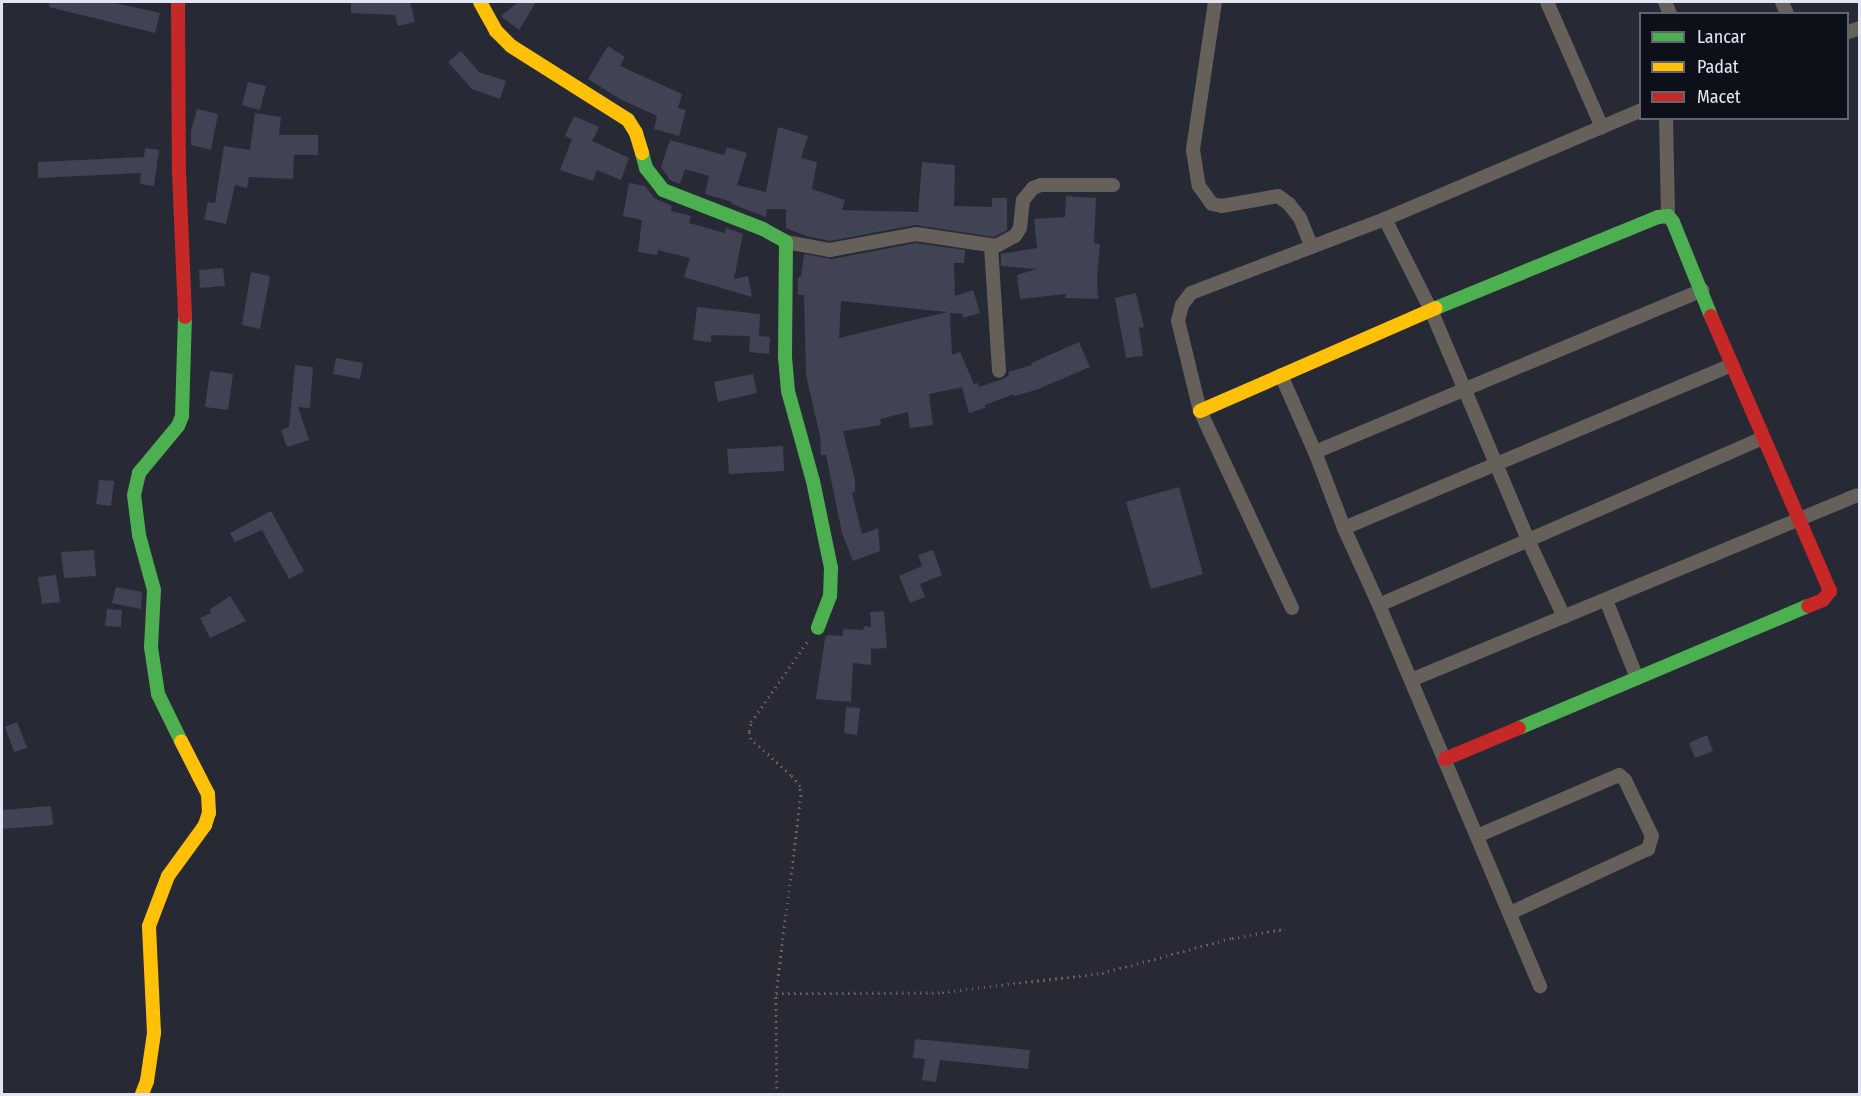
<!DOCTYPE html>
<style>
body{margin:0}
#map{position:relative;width:1861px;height:1096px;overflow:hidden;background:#272935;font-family:"Fira Sans Condensed",sans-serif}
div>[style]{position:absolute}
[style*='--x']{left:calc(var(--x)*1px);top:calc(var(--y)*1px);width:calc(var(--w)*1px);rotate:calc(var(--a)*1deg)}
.building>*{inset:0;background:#414355}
.path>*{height:3px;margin-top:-1.5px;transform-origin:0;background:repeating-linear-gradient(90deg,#656261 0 1.5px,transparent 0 6px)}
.street>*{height:14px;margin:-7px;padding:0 7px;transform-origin:7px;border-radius:7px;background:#66605a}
.fast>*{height:14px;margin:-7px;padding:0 7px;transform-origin:7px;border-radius:7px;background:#4caf50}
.slow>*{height:14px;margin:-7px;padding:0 7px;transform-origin:7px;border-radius:7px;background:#ffc107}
.jam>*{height:14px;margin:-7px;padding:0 7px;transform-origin:7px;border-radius:7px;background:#c62828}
span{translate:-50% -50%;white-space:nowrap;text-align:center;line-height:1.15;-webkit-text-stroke:5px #0d0f19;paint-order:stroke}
.frame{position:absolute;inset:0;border:3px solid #e2e6f4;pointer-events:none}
.legend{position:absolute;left:1639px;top:12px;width:210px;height:108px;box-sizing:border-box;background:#0d0f19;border:2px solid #626571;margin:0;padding:8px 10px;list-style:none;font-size:18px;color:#e2e6f4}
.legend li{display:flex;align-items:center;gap:12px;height:30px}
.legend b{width:30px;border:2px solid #626571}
</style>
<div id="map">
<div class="building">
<i style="clip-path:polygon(49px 2px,110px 2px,160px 13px,155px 33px,49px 7px)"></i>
<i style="clip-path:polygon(351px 2px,410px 2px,415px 22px,398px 26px,395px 15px,351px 13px)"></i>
<i style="clip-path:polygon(518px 2px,536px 2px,519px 30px,501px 16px)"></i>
<i style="clip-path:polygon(608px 46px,625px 57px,620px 66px,682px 94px,678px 108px,686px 110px,679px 136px,654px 129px,657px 116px,620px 99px,588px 79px)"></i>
<i style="clip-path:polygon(461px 51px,479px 72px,506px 81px,500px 99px,472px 89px,448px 62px)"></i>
<i style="clip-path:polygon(248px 82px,266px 86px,260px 110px,242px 105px)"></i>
<i style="clip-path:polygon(197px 109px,218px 114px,211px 150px,191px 145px,191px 131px)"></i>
<i style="clip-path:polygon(255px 113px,281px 117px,279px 135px,318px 135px,318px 155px,294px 155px,293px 179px,249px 177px,247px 188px,235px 185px,226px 224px,204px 219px,208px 202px,215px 203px,224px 146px,250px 150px)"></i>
<i style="clip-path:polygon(574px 116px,599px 127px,592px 141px,629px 158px,621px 180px,597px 170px,593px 181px,560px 170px,572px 139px,565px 136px)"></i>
<i style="clip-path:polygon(778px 127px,808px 136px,801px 158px,817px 162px,812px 189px,845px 200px,842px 210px,918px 212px,922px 162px,955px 165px,954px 206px,992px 207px,992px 198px,1007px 198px,1007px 230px,994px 237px,915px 225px,830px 241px,806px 236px,786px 228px,786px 209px,767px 209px,766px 217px,732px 204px,732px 202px,705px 194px,709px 176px,685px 169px,680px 184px,670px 180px,661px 167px,670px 140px,724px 155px,727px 147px,747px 153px,737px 185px,766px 192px)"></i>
<i style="clip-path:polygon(145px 148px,159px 150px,154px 186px,140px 184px,141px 173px,38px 178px,38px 162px,144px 157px)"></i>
<i style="clip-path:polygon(629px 183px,645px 186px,654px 198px,672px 206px,671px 211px,691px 216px,689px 223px,725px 233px,726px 228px,743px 234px,734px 279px,748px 276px,752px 297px,684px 277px,690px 258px,658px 250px,657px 255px,638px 252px,642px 220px,623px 216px)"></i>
<i style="clip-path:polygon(1066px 196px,1096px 198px,1094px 243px,1100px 244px,1097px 277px,1098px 299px,1065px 298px,1066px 294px,1020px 299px,1017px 275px,1037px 269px,1001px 266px,1001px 254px,1037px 248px,1034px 219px,1065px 217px)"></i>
<i style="clip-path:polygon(evenodd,916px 243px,965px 250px,964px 263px,954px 263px,955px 296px,973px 290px,980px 313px,963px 318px,963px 314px,950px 313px,952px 355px,960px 352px,974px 384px,978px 383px,979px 387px,1003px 379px,1009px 375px,1008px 372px,1032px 365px,1031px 363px,1079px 342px,1090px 367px,1036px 390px,1014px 396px,1014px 394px,985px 405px,985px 408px,969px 413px,962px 387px,968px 386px,929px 394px,933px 425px,910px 428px,908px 412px,880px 419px,881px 425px,843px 431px,855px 480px,855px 492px,852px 493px,862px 534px,878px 528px,880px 551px,853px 561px,842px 533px,826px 455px,821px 455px,820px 436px,806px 375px,804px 295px,798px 295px,798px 277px,801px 277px,804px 254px,832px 259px,916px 243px,841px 301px,947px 312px,839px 338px,841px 301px)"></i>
<i style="clip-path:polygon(223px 268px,225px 286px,200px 288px,199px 270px)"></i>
<i style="clip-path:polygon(251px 272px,270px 276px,260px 329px,242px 325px)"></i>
<i style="clip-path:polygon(1136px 293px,1144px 327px,1139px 328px,1143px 356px,1126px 358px,1115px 298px)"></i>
<i style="clip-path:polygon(697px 307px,760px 314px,759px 336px,770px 337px,769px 354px,749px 352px,750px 336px,711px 335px,711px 342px,693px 340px)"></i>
<i style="clip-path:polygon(336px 358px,363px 363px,360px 379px,333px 374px)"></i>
<i style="clip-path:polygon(295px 365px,313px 367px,310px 408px,298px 407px,309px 440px,287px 447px,281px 430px,289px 427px)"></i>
<i style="clip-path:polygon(210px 371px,233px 374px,228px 410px,205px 407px)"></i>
<i style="clip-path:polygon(753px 374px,757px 393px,718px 402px,714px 382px)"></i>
<i style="clip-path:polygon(783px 446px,784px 471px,729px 474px,727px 449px)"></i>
<i style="clip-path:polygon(99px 480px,114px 481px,111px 506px,96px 504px)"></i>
<i style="clip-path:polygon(1179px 487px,1203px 574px,1151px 589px,1126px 502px)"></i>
<i style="clip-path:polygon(271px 511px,304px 571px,289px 579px,262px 530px,235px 542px,230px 533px)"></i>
<i style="clip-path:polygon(94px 550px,96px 576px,64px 578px,61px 552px)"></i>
<i style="clip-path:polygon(933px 550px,942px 575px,920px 584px,925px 597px,910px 603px,899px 576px,922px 566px,918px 555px)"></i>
<i style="clip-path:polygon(56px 575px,60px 602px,42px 604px,38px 577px)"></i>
<i style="clip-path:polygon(116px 587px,142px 592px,141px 609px,112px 603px)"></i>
<i style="clip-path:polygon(230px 596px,246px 621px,210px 638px,200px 618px,211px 613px,209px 610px)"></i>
<i style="clip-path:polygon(107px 609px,122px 610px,121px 627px,105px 626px)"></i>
<i style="clip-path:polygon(884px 611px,887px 648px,871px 649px,871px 665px,853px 663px,851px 702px,816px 699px,825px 638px,828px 635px,843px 636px,843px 629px,863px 630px,864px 626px,871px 627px,870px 612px)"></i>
<i style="clip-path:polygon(846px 707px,860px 708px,857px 735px,844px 733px)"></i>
<i style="clip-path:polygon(17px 722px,27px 748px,14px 752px,5px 727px)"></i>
<i style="clip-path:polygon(1707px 735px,1713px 751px,1695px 758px,1689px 743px)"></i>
<i style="clip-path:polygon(51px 806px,53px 825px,2px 829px,2px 810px)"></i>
<i style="clip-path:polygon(915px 1039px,1030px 1050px,1028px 1069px,940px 1060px,936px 1082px,922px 1080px,925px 1059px,913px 1058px)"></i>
</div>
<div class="path">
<i style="--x:776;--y:993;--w:166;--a:-0.3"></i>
<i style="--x:942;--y:992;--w:161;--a:-6.8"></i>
<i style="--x:1102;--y:973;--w:135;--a:-15.1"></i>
<i style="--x:1232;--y:938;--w:54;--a:-9.6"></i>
<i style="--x:777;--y:1094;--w:101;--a:-90.6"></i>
<i style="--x:776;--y:993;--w:199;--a:-82.8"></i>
<i style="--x:801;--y:796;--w:10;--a:-96"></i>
<i style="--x:800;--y:786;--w:14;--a:-129"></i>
<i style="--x:791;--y:775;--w:54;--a:-138"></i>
<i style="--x:751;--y:739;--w:8;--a:-104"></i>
<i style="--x:749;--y:731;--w:9;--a:-77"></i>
<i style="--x:751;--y:722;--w:98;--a:-55"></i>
</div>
<div class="street">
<i style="--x:1215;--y:2;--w:150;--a:98.5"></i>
<i style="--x:1193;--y:150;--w:36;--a:81"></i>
<i style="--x:1199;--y:186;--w:22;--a:54"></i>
<i style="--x:1212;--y:204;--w:10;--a:11"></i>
<i style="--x:1222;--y:206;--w:57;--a:-10.1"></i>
<i style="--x:1278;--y:196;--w:14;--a:36"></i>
<i style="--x:1289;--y:204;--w:18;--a:52"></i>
<i style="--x:1300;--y:218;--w:31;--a:68"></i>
<i style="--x:1547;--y:2;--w:137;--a:66.3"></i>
<i style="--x:1665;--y:2;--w:13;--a:67"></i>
<i style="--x:1782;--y:2;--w:13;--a:67"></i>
<i style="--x:1848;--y:32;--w:13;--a:-18"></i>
<i style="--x:1666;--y:118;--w:98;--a:88.8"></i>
<i style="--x:1385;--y:219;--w:102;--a:63.2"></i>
<i style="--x:1431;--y:310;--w:250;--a:67.1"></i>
<i style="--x:1528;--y:540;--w:85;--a:64.9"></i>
<i style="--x:786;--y:242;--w:45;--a:10.3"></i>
<i style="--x:830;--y:250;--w:87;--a:-10.5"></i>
<i style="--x:916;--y:234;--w:81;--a:8.5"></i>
<i style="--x:996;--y:246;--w:21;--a:-28"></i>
<i style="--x:1015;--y:236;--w:9;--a:-58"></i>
<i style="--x:1020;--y:228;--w:28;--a:-84"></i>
<i style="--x:1023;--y:200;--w:16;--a:-50"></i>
<i style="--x:1033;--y:188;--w:9;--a:-21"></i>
<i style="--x:1041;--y:185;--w:72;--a:0"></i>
<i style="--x:991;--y:246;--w:125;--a:86.3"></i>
<i style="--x:1281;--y:375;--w:84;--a:66.2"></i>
<i style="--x:1315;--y:452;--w:81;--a:69.1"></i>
<i style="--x:1344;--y:528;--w:85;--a:65.6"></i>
<i style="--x:1379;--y:605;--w:414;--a:67.1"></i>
<i style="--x:1315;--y:452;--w:420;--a:-22.7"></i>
<i style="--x:1344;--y:528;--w:420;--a:-22.8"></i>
<i style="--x:1606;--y:600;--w:84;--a:68.3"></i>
<i style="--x:1379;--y:605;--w:419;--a:-23.5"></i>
<i style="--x:1292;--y:608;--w:217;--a:-115"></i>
<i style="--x:1200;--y:411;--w:93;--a:-103.7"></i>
<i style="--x:1178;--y:321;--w:16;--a:-76"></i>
<i style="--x:1182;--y:305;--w:15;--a:-53"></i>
<i style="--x:1191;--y:293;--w:208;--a:-20.9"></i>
<i style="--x:1385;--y:219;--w:277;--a:-23"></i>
<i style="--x:1411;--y:680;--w:482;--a:-22.5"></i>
<i style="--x:1477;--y:836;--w:155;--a:-23.2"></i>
<i style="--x:1619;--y:775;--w:8;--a:40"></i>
<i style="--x:1625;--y:780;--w:62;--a:64.3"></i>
<i style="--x:1652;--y:836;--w:14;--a:107"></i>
<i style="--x:1648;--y:849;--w:152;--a:155.1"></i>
</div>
<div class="fast">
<i style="--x:642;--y:153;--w:16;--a:75"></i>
<i style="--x:646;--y:168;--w:28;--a:52"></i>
<i style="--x:663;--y:190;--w:107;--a:21.3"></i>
<i style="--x:763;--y:229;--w:26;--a:29"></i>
<i style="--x:786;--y:242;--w:115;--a:90.5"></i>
<i style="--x:785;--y:357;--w:34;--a:85"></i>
<i style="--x:788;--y:391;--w:93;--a:74.5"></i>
<i style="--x:813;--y:481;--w:89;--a:78.3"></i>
<i style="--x:831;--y:568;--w:28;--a:92"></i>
<i style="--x:830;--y:596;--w:34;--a:111"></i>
<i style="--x:1436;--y:308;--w:240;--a:-22.3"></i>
<i style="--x:1658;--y:217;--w:10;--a:-6"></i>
<i style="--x:1668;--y:216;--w:8;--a:50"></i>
<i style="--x:1673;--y:222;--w:101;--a:68"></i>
<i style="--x:1519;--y:728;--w:314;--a:-22.9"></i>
<i style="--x:181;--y:741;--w:52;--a:-116.1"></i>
<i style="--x:158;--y:694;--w:48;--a:-98.5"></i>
<i style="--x:151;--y:647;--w:57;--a:-87"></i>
<i style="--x:154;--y:590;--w:57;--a:-105.3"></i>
<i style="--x:139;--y:535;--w:40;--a:-97.1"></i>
<i style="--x:134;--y:495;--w:23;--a:-77"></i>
<i style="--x:139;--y:473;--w:61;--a:-50.3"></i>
<i style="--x:178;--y:426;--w:11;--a:-68"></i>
<i style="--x:182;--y:416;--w:99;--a:-88.3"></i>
</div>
<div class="slow">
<i style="--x:480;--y:2;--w:33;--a:61"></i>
<i style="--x:496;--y:31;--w:21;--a:45"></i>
<i style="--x:511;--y:46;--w:138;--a:32.3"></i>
<i style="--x:628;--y:120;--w:15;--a:58"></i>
<i style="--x:636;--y:133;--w:21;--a:73"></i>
<i style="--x:1200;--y:411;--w:257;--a:-23.6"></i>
<i style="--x:142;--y:1094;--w:14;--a:-69"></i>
<i style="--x:147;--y:1081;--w:49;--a:-81.7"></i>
<i style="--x:154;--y:1033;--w:107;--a:-92.7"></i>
<i style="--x:149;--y:926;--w:53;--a:-69.2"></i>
<i style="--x:168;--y:876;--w:63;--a:-54"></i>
<i style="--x:205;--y:825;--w:13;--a:-72"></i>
<i style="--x:209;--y:813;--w:19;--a:-93"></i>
<i style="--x:208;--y:794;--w:59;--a:-117"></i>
</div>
<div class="jam">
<i style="--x:178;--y:2;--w:170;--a:89.7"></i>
<i style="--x:179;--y:172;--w:145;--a:87.6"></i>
<i style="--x:1711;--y:316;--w:300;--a:66.6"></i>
<i style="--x:1830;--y:591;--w:11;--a:128"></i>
<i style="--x:1823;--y:600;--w:16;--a:158"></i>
<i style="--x:1445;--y:759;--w:80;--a:-22.7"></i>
</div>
<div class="frame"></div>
<ul class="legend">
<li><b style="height:8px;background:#4caf50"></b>Lancar</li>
<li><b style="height:8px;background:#ffc107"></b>Padat</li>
<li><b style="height:8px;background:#c62828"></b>Macet</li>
</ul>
</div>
